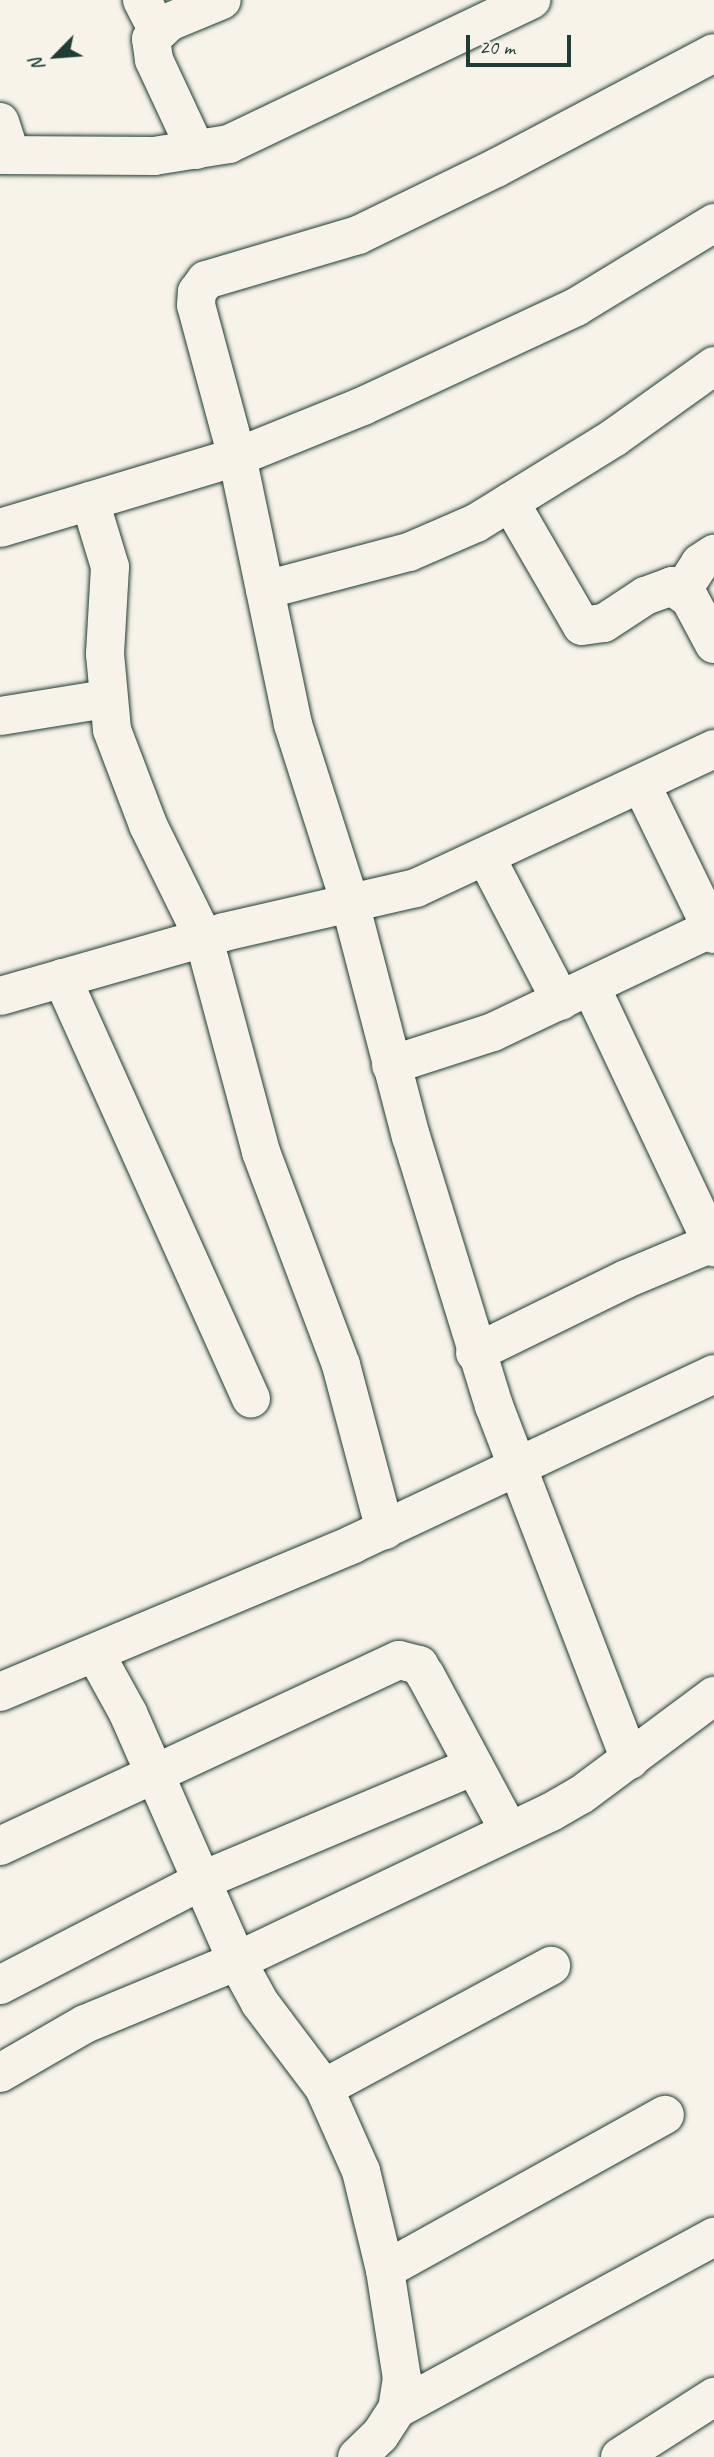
<!DOCTYPE html>
<style>
body{margin:0}
#map{position:relative;width:714px;height:2457px;overflow:hidden;background:#f7f3e8;font-family:Caveat,sans-serif}
div>[style]{position:absolute}
[style*='--x']{left:calc(var(--x)*1px);top:calc(var(--y)*1px);width:calc(var(--w)*1px);rotate:calc(var(--a)*1deg)}
.roads{filter:drop-shadow(0 0 2px #1f3d34) drop-shadow(0 0 2px #1f3d34)}
.minor>*{height:38px;margin:-19px;padding:0 19px;transform-origin:19px;border-radius:19px;background:#f7f3e8}
span{translate:-50% -50%;white-space:nowrap;text-align:center;line-height:1.15;-webkit-text-stroke:7px #f7f3e8;paint-order:stroke}
.north{position:absolute;left:21px;top:21px;width:70px;height:70px;-webkit-text-stroke:5px #f7f3e8;paint-order:stroke;rotate:245deg;font-size:19px;font-weight:700;line-height:28px;text-align:center;color:#1f3d34}
.north::after{content:'';display:block;margin:auto;width:24px;height:32px;background:#1f3d34;clip-path:polygon(50% 0,100% 100%,50% 72%,0 100%)}
.scale{position:absolute;left:466px;top:35px;width:105px;height:32px;box-sizing:border-box;border:4px solid #1f3d34;border-top:0;padding-left:9px;font-size:21px;line-height:24px;white-space:nowrap;color:#1f3d34;-webkit-text-stroke:5px #f7f3e8;paint-order:stroke}
</style>
<div id="map">
<div class="roads">
<div class="minor">
<i style="--x:142;--y:0;--w:33;--a:63"></i>
<i style="--x:0;--y:122;--w:33;--a:72"></i>
<i style="--x:196;--y:150;--w:99;--a:-115"></i>
<i style="--x:154;--y:60;--w:21;--a:-98"></i>
<i style="--x:151;--y:39;--w:25;--a:-43"></i>
<i style="--x:169;--y:22;--w:57;--a:-22.5"></i>
<i style="--x:0;--y:155;--w:154;--a:0.4"></i>
<i style="--x:154;--y:156;--w:76;--a:-9.1"></i>
<i style="--x:229;--y:144;--w:335;--a:-25.5"></i>
<i style="--x:90;--y:501;--w:69;--a:73.1"></i>
<i style="--x:110;--y:567;--w:87;--a:93.3"></i>
<i style="--x:105;--y:654;--w:76;--a:84.7"></i>
<i style="--x:112;--y:730;--w:102;--a:69.2"></i>
<i style="--x:148;--y:825;--w:127;--a:63.8"></i>
<i style="--x:204;--y:939;--w:220;--a:75"></i>
<i style="--x:261;--y:1152;--w:228;--a:69.4"></i>
<i style="--x:341;--y:1365;--w:171;--a:75.1"></i>
<i style="--x:510;--y:502;--w:143;--a:59.9"></i>
<i style="--x:582;--y:626;--w:22;--a:-8"></i>
<i style="--x:604;--y:623;--w:49;--a:-33.4"></i>
<i style="--x:645;--y:596;--w:29;--a:-20"></i>
<i style="--x:672;--y:586;--w:22;--a:36"></i>
<i style="--x:690;--y:599;--w:51;--a:61.9"></i>
<i style="--x:0;--y:528;--w:247;--a:-16.7"></i>
<i style="--x:237;--y:457;--w:136;--a:-22"></i>
<i style="--x:363;--y:406;--w:235;--a:-24.9"></i>
<i style="--x:576;--y:307;--w:162;--a:-31.3"></i>
<i style="--x:265;--y:590;--w:149;--a:-14.8"></i>
<i style="--x:409;--y:552;--w:73;--a:-23.4"></i>
<i style="--x:476;--y:523;--w:163;--a:-31.7"></i>
<i style="--x:615;--y:437;--w:122;--a:-35.6"></i>
<i style="--x:682;--y:591;--w:33;--a:-57"></i>
<i style="--x:700;--y:563;--w:17;--a:-33"></i>
<i style="--x:0;--y:716;--w:107;--a:-9.1"></i>
<i style="--x:641;--y:784;--w:167;--a:64"></i>
<i style="--x:487;--y:859;--w:160;--a:62.5"></i>
<i style="--x:62;--y:978;--w:461;--a:65.8"></i>
<i style="--x:591;--y:987;--w:288;--a:64.7"></i>
<i style="--x:0;--y:996;--w:233;--a:-15.9"></i>
<i style="--x:224;--y:932;--w:197;--a:-12.9"></i>
<i style="--x:416;--y:888;--w:329;--a:-25"></i>
<i style="--x:391;--y:1065;--w:107;--a:-17.9"></i>
<i style="--x:493;--y:1032;--w:245;--a:-25.4"></i>
<i style="--x:475;--y:1353;--w:168;--a:-26.1"></i>
<i style="--x:626;--y:1279;--w:93;--a:-22.7"></i>
<i style="--x:96;--y:1655;--w:66;--a:61.1"></i>
<i style="--x:128;--y:1713;--w:271;--a:66.3"></i>
<i style="--x:237;--y:1961;--w:48;--a:61.3"></i>
<i style="--x:260;--y:2003;--w:106;--a:53"></i>
<i style="--x:324;--y:2088;--w:91;--a:66"></i>
<i style="--x:361;--y:2171;--w:102;--a:76.4"></i>
<i style="--x:385;--y:2270;--w:109;--a:81.1"></i>
<i style="--x:402;--y:2378;--w:31;--a:99"></i>
<i style="--x:397;--y:2409;--w:31;--a:123"></i>
<i style="--x:380;--y:2435;--w:32;--a:136"></i>
<i style="--x:0;--y:1692;--w:383;--a:-22.7"></i>
<i style="--x:353;--y:1544;--w:399;--a:-25.2"></i>
<i style="--x:630;--y:1760;--w:379;--a:-111"></i>
<i style="--x:494;--y:1406;--w:282;--a:-107.1"></i>
<i style="--x:411;--y:1137;--w:242;--a:-104.6"></i>
<i style="--x:350;--y:903;--w:188;--a:-107.7"></i>
<i style="--x:293;--y:724;--w:273;--a:-101.8"></i>
<i style="--x:237;--y:457;--w:157;--a:-105.1"></i>
<i style="--x:196;--y:305;--w:13;--a:-86"></i>
<i style="--x:197;--y:292;--w:15;--a:-53"></i>
<i style="--x:206;--y:280;--w:159;--a:-16.5"></i>
<i style="--x:358;--y:235;--w:153;--a:-25.9"></i>
<i style="--x:496;--y:168;--w:246;--a:-27.8"></i>
<i style="--x:0;--y:1846;--w:440;--a:-25"></i>
<i style="--x:399;--y:1660;--w:21;--a:14"></i>
<i style="--x:419;--y:1665;--w:13;--a:58"></i>
<i style="--x:426;--y:1676;--w:176;--a:61.8"></i>
<i style="--x:0;--y:1985;--w:229;--a:-27.3"></i>
<i style="--x:203;--y:1880;--w:294;--a:-22.8"></i>
<i style="--x:0;--y:2073;--w:98;--a:-30"></i>
<i style="--x:85;--y:2024;--w:165;--a:-22.5"></i>
<i style="--x:237;--y:1961;--w:348;--a:-25.4"></i>
<i style="--x:551;--y:1812;--w:34;--a:-30"></i>
<i style="--x:581;--y:1795;--w:166;--a:-36.7"></i>
<i style="--x:324;--y:2088;--w:258;--a:-28.3"></i>
<i style="--x:385;--y:2270;--w:320;--a:-29"></i>
<i style="--x:397;--y:2409;--w:361;--a:-28.5"></i>
<i style="--x:620;--y:2457;--w:112;--a:-32.6"></i>
</div>
</div>
<div class="north">N</div>
<div class="scale">20 m</div>
</div>
